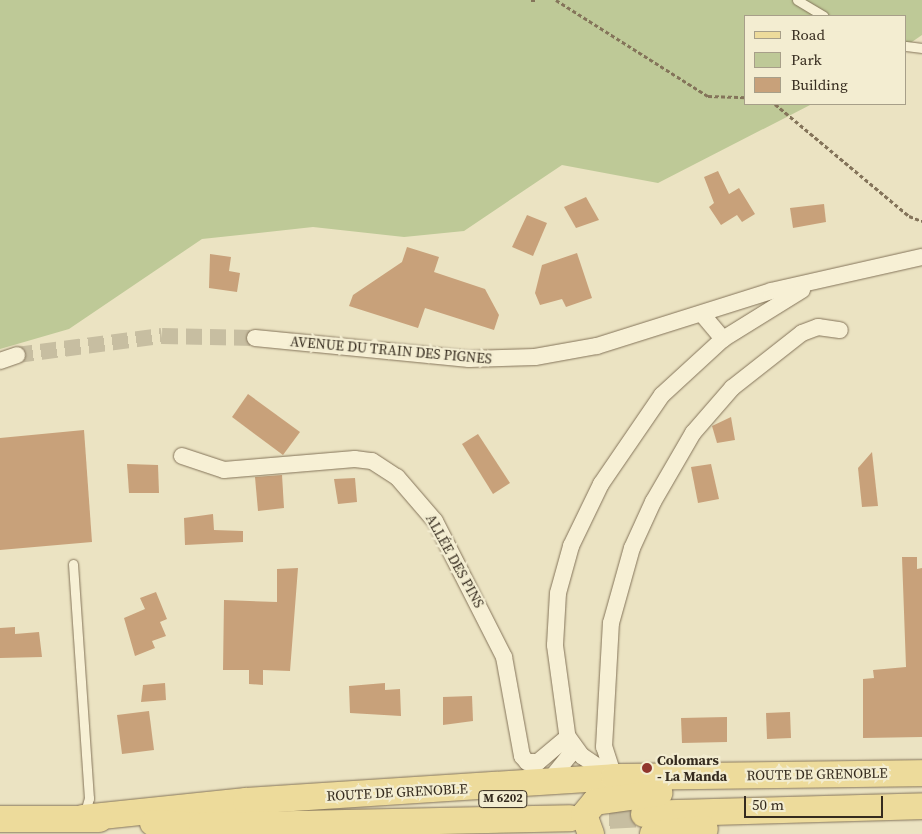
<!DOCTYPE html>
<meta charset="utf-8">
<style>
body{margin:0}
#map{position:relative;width:922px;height:834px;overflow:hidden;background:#ebe3c2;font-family:"Source Serif 4",serif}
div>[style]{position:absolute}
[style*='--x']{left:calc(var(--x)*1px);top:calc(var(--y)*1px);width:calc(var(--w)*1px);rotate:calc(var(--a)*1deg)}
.green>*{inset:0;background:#bec997}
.building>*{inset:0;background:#c8a17a}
.street-tunnel>*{height:16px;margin-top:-8px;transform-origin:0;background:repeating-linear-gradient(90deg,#c7bea1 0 16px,transparent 0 24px)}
.primary-tunnel>*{height:26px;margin-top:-13px;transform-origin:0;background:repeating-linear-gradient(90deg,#c7bea1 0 26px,transparent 0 39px)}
.path>*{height:3px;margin-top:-1.5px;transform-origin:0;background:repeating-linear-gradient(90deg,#84745a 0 4px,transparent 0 6.5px)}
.roads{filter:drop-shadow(0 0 1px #84745a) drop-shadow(0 0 1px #84745a)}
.lane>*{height:9px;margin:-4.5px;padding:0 4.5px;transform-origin:4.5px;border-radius:4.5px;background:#f7f0d5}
.street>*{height:16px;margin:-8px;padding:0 8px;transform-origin:8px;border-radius:8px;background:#f7f0d5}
.primary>*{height:26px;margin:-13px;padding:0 13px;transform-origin:13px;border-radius:13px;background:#eddb9b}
.dots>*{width:14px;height:14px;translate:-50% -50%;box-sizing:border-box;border:2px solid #f3edd1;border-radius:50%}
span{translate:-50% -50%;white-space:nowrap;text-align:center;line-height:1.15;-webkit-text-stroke:4.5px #f3edd1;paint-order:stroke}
.shield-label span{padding:1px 4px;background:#f3edd1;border:1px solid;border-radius:4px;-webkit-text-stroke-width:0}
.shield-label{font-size:12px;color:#352b1e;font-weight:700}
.street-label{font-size:14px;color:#352b1e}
.poi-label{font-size:14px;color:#352b1e;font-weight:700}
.left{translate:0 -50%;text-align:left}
.legend{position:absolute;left:744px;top:15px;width:162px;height:90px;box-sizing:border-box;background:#f3edd1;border:1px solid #a79f89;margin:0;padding:6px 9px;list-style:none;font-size:15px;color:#352b1e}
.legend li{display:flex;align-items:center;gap:10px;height:25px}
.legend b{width:25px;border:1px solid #a79f89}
.scale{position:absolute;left:744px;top:796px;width:139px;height:22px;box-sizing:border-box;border:2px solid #352b1e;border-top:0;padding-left:6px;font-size:15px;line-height:18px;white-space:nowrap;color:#352b1e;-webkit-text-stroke:4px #f3edd1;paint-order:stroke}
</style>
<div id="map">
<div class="green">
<i style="clip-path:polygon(0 0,922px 0,922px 35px,906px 46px,906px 16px,746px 16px,746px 104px,812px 104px,658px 183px,562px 165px,464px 231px,404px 237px,313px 227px,202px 239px,69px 329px,0 349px)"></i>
</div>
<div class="building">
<i style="clip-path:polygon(718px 171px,729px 194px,739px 188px,755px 214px,742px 222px,737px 215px,721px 225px,709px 207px,714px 203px,704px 177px)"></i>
<i style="clip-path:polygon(586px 197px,599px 220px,576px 228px,564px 207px)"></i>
<i style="clip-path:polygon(824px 204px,826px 222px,793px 228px,790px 208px)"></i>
<i style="clip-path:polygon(527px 215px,547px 223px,533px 256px,512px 247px)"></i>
<i style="clip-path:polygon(407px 247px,439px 257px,434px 272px,485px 289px,499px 315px,494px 330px,425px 308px,418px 328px,349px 306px,353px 295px,402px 262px)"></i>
<i style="clip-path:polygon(577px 253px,592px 298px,566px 307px,562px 299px,540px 305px,535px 293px,542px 265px)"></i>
<i style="clip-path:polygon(210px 254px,231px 257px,229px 271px,240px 273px,237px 292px,209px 288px)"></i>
<i style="clip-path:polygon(248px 394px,300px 432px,283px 455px,232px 417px)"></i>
<i style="clip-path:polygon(731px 417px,735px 440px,717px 443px,712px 426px)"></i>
<i style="clip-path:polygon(84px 430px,92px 542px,0 550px,0 438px)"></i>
<i style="clip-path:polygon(478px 434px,510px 483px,493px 494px,462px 444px)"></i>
<i style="clip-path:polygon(872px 452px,878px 506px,862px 507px,858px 468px)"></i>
<i style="clip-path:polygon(127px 464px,158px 465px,159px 493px,129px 493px)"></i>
<i style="clip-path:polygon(711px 464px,719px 499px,698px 503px,691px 467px)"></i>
<i style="clip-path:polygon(282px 475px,284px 508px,258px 511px,255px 477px)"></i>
<i style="clip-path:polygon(355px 478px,357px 502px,338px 504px,334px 479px)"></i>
<i style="clip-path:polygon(213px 514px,214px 530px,243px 531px,243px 542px,185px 545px,184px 518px)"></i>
<i style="clip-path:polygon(902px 557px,917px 557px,917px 569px,922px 568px,922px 737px,863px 738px,863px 679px,874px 678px,873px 670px,906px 667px)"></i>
<i style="clip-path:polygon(298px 568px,290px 671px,263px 670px,263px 685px,249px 684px,249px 670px,223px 670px,224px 600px,277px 602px,277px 569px)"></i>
<i style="clip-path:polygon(156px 592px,167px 619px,160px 622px,166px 636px,152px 641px,155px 648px,135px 656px,124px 618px,145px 609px,140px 598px)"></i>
<i style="clip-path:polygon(15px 627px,15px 634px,39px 632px,42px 657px,0 658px,0 628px)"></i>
<i style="clip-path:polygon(165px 683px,166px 700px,141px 702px,143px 685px)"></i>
<i style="clip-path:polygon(385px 683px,385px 690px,400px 689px,401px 716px,350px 713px,349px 686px)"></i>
<i style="clip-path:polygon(472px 696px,473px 721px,443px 725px,443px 697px)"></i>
<i style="clip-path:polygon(149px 711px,154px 750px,122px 754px,117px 715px)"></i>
<i style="clip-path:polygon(790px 712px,791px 738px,767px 739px,766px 713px)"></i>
<i style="clip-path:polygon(727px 717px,727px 742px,682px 743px,681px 718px)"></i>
</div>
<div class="street-tunnel">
<i style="--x:17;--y:355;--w:146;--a:-7.5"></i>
<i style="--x:162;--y:336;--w:93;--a:1.2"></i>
</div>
<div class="primary-tunnel">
<i style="--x:570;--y:818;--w:74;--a:-3.1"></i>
</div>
<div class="path">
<i style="--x:531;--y:0;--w:4;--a:0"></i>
<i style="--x:556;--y:0;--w:180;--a:32.3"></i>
<i style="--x:708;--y:96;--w:38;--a:2"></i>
<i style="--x:775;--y:104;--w:175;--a:39.9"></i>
<i style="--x:909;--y:216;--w:14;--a:21"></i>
</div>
<div class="roads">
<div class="lane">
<i style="--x:797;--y:0;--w:31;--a:31"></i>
<i style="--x:906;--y:46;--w:16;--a:7"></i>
<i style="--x:73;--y:564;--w:235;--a:86.1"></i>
<i style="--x:89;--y:798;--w:18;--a:106"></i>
</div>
<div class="street">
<i style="--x:702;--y:314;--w:33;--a:50"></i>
<i style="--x:255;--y:338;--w:215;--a:5.6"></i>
<i style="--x:469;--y:359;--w:66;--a:-1.7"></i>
<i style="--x:535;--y:357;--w:63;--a:-10.1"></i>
<i style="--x:597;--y:346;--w:182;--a:-17.5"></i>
<i style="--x:771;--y:291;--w:155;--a:-12.7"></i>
<i style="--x:0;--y:361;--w:18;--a:-19"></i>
<i style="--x:182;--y:456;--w:44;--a:18.4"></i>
<i style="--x:224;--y:470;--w:131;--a:-4.8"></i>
<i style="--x:355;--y:459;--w:17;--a:7"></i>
<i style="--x:372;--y:461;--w:30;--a:33"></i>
<i style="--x:397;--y:477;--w:58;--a:49.2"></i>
<i style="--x:435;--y:521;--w:153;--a:63.1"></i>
<i style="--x:504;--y:657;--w:101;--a:79.7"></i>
<i style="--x:522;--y:756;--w:8;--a:50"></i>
<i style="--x:527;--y:762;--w:11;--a:0"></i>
<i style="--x:538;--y:762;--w:39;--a:-40"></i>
<i style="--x:568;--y:737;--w:24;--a:54"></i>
<i style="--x:582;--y:756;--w:36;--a:34"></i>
<i style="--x:614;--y:777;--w:32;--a:-108"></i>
<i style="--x:604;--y:747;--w:124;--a:-86.8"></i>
<i style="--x:611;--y:623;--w:78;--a:-74.4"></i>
<i style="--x:632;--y:548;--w:51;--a:-65.5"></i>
<i style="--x:653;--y:502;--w:80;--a:-59.9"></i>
<i style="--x:693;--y:433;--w:60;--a:-49.1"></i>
<i style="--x:732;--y:388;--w:89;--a:-38.2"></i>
<i style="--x:802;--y:333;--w:17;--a:-21"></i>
<i style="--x:818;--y:327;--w:22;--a:8"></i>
<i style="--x:548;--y:782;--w:35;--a:-51"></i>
<i style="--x:570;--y:755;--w:111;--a:-97.8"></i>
<i style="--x:555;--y:645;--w:52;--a:-86.7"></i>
<i style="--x:558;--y:593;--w:49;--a:-74.5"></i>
<i style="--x:571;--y:546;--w:69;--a:-64.2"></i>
<i style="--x:601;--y:484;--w:108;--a:-55.6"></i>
<i style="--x:662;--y:395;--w:83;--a:-42.6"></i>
<i style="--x:723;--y:339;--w:93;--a:-31.8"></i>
</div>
<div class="primary">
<i style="--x:644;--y:814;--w:278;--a:-1.6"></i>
<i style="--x:83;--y:818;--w:164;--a:-6"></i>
<i style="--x:246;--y:801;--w:369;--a:-3.7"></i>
<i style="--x:614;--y:777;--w:308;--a:-0.7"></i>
<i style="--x:0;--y:819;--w:99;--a:0"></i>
<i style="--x:153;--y:823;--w:49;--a:3.5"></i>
<i style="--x:202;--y:826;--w:368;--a:-1.2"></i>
<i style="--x:591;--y:834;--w:20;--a:-110"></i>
<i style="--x:584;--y:815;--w:17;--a:-50"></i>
<i style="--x:595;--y:802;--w:65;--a:-8"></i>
<i style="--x:653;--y:834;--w:52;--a:-5.5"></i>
</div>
</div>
<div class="dots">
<i style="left:647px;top:768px;background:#90362d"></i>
</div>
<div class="shield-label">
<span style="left:503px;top:799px">M 6202</span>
</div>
<div class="street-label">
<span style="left:391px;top:350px;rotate:5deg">AVENUE DU TRAIN DES PIGNES</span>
<span style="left:455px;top:561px;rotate:61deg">ALLÉE DES PINS</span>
<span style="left:817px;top:774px;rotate:-1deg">ROUTE DE GRENOBLE</span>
<span style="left:397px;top:792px;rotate:-3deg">ROUTE DE GRENOBLE</span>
</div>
<div class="poi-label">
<span class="left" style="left:657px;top:768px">Colomars<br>- La Manda</span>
</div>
<ul class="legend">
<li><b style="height:6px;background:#eddb9b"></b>Road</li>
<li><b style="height:14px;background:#bec997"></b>Park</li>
<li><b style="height:14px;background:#c8a17a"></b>Building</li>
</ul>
<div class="scale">50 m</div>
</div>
